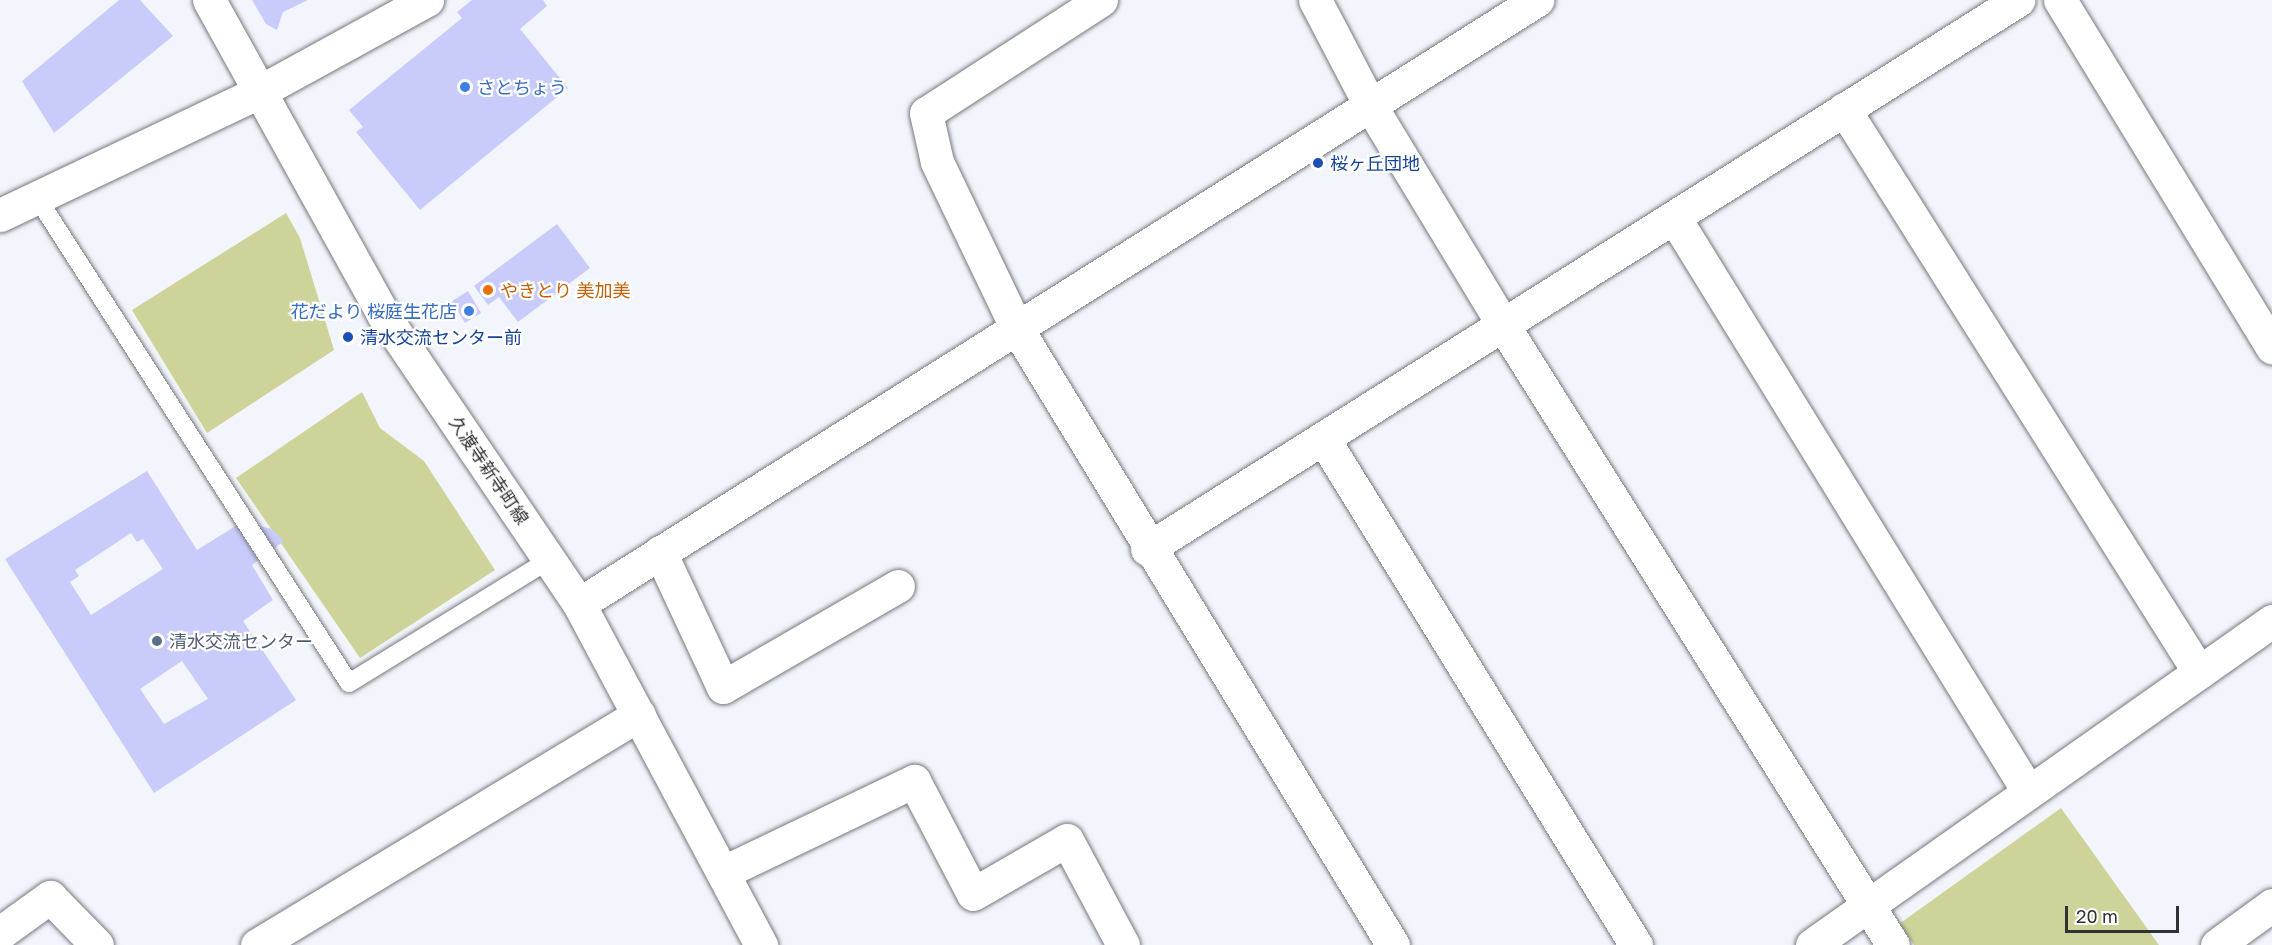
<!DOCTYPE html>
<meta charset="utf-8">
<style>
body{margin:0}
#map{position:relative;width:2272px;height:945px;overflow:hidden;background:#f2f6fc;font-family:"Golos Text","Noto Sans JP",sans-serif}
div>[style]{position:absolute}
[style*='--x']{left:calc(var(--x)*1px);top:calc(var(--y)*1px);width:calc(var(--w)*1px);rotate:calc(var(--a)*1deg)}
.green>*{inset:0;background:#ced499}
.building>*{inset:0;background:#c9cbfa}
.roads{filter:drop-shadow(0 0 2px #76797f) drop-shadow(0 0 2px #76797f)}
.service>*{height:18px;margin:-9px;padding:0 9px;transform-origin:9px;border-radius:9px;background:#fff}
.minor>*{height:33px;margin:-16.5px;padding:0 16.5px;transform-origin:16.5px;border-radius:16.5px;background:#fff}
.tertiary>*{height:33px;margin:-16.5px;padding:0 16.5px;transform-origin:16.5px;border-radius:16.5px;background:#fff}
.secondary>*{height:33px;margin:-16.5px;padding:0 16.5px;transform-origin:16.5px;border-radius:16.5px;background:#fff}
.dots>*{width:16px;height:16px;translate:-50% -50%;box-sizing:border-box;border:3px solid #fff;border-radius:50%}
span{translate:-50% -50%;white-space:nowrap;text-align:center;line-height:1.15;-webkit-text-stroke:4.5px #fff;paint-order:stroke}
.shop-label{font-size:18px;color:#366cbe}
.left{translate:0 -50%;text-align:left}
.right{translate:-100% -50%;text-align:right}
.transit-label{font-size:18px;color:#164399}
.food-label{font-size:18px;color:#c56008}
.street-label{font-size:18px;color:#313234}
.service-label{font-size:18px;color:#4e5e75}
.scale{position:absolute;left:2065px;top:906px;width:114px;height:27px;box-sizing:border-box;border:3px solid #313234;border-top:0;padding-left:8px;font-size:18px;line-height:21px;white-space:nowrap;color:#313234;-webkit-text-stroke:4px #fff;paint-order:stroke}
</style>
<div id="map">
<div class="green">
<i style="clip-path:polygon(286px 213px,300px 238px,334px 350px,207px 433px,132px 310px)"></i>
<i style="clip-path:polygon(362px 392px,380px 428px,424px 461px,495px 570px,360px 658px,236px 478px)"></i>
<i style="clip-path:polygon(2061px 808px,2159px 945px,1914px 945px,1899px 924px)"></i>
</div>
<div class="building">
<i style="clip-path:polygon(119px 0,140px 0,173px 36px,54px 133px,22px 81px)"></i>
<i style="clip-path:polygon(252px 0,308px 0,283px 12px,277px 30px,266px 24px)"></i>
<i style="clip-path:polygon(472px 0,543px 0,547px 6px,520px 29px,568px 88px,420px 210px,356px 132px,363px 127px,349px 110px,462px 18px,457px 12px)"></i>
<i style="clip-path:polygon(557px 224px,590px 268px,518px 322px,499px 297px,488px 305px,474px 286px)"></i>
<i style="clip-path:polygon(468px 291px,481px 313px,465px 323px,452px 301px)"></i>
<i style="clip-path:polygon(evenodd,147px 471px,197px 550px,242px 522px,272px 529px,284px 541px,252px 565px,273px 600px,243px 621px,296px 700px,154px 793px,5px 559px,147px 471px,131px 533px,137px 542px,143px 539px,163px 569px,91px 615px,70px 582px,79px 576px,75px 570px,131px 533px,147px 471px,182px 661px,208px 699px,164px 724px,140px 689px,182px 661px)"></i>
</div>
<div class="roads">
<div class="service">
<i style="--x:38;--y:199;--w:575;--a:57.28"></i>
<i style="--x:349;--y:683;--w:235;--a:-31.6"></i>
</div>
<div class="minor">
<i style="--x:1101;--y:0;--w:208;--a:147.1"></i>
<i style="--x:926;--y:113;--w:50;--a:77.3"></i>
<i style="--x:937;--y:162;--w:183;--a:64.4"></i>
<i style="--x:1016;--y:327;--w:724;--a:58.62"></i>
<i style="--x:1315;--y:0;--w:119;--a:62.4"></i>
<i style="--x:1370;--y:105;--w:257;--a:58.8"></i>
<i style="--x:1503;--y:325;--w:732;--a:57.83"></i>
<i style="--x:1844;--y:109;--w:666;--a:57.77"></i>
<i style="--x:0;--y:215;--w:284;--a:-25.4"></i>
<i style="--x:257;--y:93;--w:194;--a:-28.7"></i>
<i style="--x:1674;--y:217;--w:674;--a:58.34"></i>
<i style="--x:1323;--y:438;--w:596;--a:58.31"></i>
<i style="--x:1147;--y:549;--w:1030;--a:-32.22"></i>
<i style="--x:660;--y:552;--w:149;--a:65"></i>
<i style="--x:723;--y:687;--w:202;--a:-30"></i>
<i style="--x:724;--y:872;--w:211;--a:-25.6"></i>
<i style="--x:914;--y:781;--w:127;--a:62.4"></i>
<i style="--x:973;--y:894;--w:108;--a:-29.9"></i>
<i style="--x:1067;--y:840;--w:119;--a:61.9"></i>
<i style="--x:0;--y:933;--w:62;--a:-35.8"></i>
<i style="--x:50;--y:897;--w:67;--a:45.6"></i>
<i style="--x:257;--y:945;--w:446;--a:-31.1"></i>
<i style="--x:1812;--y:945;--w:563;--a:-35.16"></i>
<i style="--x:2217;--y:945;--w:68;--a:-36"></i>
</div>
<div class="tertiary">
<i style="--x:2060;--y:0;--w:407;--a:58.6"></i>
<i style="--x:579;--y:604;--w:1133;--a:-32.23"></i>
</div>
<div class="secondary">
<i style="--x:209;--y:0;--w:361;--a:61"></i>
<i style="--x:384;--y:316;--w:348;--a:55.9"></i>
<i style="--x:579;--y:604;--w:387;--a:61.9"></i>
</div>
</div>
<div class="dots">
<i style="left:465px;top:87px;background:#3f7fe0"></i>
<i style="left:1318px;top:163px;background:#1a4fb4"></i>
<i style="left:488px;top:290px;background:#e8710a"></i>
<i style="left:469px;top:311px;background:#3f7fe0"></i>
<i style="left:348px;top:337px;background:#1a4fb4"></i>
<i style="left:157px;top:641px;background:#5c6f8a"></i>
</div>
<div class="shop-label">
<span class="left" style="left:477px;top:87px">さとちょう</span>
<span class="right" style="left:457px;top:311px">花だより 桜庭生花店</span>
</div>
<div class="transit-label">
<span class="left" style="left:1330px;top:163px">桜ヶ丘団地</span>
<span class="left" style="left:360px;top:337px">清水交流センター前</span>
</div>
<div class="food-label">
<span class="left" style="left:500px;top:290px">やきとり 美加美</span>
</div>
<div class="street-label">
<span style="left:489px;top:470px;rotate:56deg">久渡寺新寺町線</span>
</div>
<div class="service-label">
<span class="left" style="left:169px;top:641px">清水交流センター</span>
</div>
<div class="scale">20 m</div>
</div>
